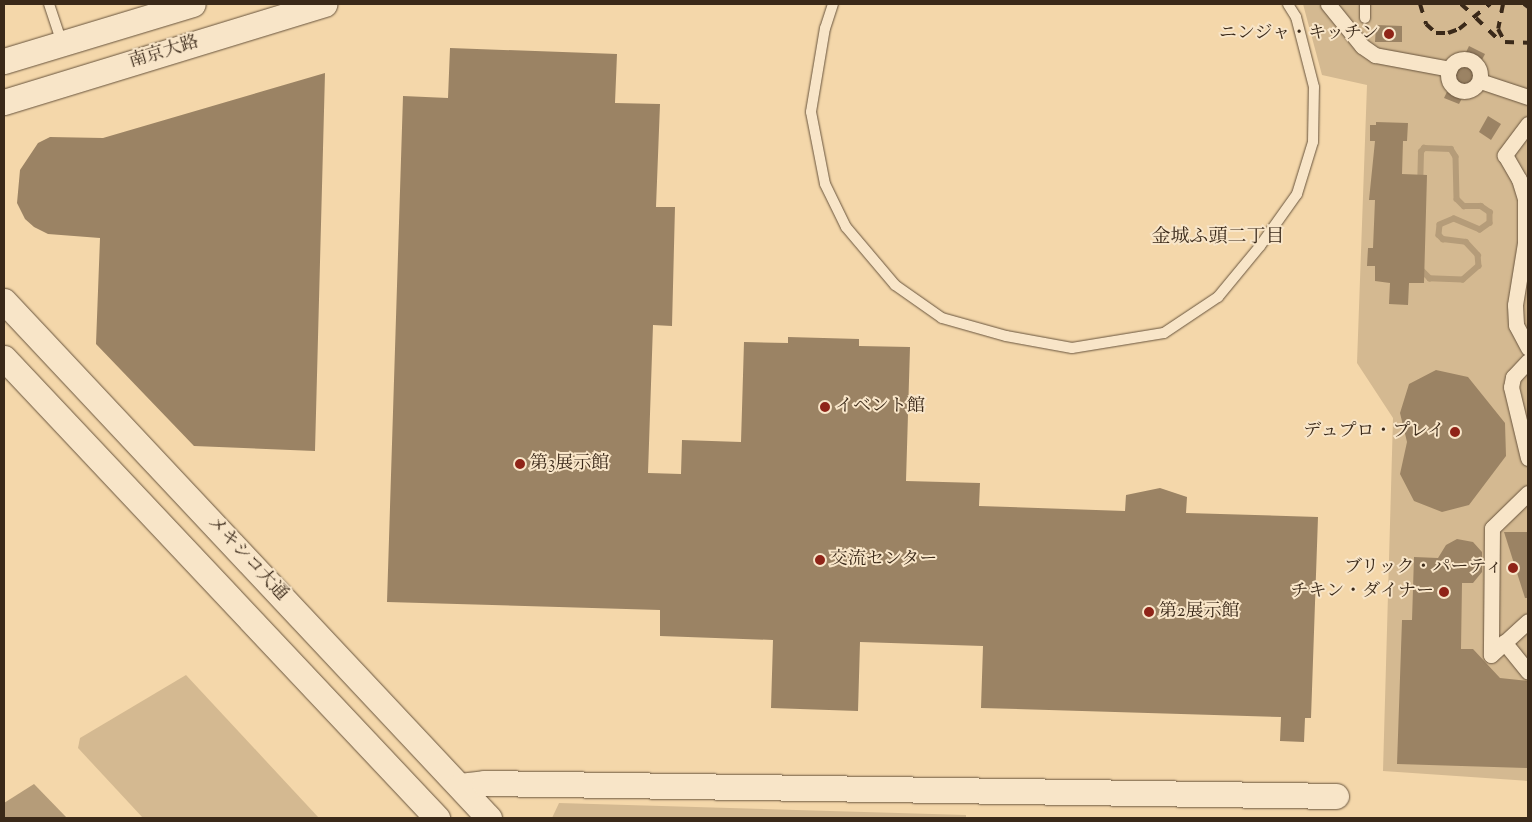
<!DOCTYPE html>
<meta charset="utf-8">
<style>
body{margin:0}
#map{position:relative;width:1532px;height:822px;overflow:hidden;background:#f4d7aa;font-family:"Sorts Mill Goudy","Noto Serif JP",serif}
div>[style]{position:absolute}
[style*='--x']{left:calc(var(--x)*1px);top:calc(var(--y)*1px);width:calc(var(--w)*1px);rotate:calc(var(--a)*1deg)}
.green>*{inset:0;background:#d4b991}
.water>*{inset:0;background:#b59c79}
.stream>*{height:5.5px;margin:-2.75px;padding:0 2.75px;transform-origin:2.75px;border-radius:2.75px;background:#b59c79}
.building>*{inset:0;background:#9b8364}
.roads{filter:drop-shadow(0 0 1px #68543d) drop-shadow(0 0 1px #68543d)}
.service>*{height:10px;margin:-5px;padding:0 5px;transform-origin:5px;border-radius:5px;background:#f8e5c8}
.pedestrian>*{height:15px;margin:-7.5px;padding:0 7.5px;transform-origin:7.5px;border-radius:7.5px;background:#f8e5c8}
.pedestrian>.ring{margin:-7.5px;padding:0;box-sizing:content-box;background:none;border:15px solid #f8e5c8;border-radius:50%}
.tertiary>*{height:25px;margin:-12.5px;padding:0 12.5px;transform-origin:12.5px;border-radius:12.5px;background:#f8e5c8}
.rail>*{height:4px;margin-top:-2px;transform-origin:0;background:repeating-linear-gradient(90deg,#3a2919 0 9px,transparent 0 18px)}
.dots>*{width:14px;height:14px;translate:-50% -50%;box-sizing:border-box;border:2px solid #f8e5c8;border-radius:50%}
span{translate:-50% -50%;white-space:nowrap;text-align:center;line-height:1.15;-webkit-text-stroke:4px #f8e5c8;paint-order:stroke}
.poi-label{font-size:18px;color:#3a2919}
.right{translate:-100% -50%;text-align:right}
.left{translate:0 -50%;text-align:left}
.street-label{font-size:18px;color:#3a2919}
.neighbourhood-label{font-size:19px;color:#3a2919}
.frame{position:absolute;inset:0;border:5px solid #3a2919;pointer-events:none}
</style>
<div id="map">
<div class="green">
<i style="clip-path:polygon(1303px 4px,1528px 4px,1528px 781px,1383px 771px,1393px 418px,1357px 363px,1367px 85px,1322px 75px)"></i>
<i style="clip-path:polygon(186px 675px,319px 818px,143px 818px,78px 748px,80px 738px)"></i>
<i style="clip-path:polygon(559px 803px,966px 815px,966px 818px,552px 818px)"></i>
</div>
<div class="water">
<i style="clip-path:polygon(34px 784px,67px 818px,4px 818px,4px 803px)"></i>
</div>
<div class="stream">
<i style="--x:1424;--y:148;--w:27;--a:2"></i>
<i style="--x:1451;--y:149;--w:9;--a:58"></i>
<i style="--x:1456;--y:157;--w:42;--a:88.6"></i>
<i style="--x:1457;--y:199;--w:10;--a:45"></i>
<i style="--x:1464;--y:206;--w:17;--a:0"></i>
<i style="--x:1481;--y:206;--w:11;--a:34"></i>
<i style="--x:1490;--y:212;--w:11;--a:90"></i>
<i style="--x:1490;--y:223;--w:12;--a:145"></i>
<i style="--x:1480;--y:230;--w:28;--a:-157"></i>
<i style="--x:1454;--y:219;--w:15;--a:157"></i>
<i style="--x:1440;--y:225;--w:10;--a:96"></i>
<i style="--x:1439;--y:235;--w:6;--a:45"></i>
<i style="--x:1443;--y:239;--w:23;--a:7"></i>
<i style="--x:1466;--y:242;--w:18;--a:47"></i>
<i style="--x:1478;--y:255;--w:11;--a:85"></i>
<i style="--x:1479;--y:266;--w:21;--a:139"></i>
<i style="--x:1463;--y:280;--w:33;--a:-178"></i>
<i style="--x:1430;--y:279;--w:17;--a:-135"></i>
<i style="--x:1418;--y:267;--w:115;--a:-88.5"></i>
<i style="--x:1421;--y:152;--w:5;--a:-53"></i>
</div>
<div class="building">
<i style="clip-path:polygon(1376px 25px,1402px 26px,1402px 42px,1375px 42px)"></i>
<i style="clip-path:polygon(1469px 46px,1485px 54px,1459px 104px,1444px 98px)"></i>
<i style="clip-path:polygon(450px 48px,617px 54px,615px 103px,660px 104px,656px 207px,675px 207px,672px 326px,653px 325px,648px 473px,681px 474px,682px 440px,741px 442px,744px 342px,788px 343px,788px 337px,859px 339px,859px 346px,910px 347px,906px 481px,980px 483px,979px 506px,1125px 511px,1126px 495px,1160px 488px,1187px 497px,1186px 513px,1318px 517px,1311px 718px,1305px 718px,1304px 742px,1280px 741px,1281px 717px,981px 708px,983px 646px,860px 642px,858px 711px,771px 708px,773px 640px,660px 636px,660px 610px,387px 602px,403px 96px,448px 98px)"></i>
<i style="clip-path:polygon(325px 73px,315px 451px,194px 446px,96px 344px,100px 238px,48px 234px,34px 227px,25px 219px,17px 203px,20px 170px,38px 143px,50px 137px,103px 138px)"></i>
<i style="clip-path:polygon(1488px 116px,1501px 124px,1491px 140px,1479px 132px)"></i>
<i style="clip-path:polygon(1376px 122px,1408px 123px,1407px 141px,1403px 141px,1402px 174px,1427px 175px,1424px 283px,1409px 283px,1408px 305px,1389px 304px,1390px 283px,1375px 281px,1375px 266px,1367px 266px,1368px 248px,1373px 248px,1375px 200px,1369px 200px,1375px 141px,1370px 141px,1370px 125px,1376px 125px)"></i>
<i style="clip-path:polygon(1436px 370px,1468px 377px,1505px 423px,1506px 456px,1469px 505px,1442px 512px,1414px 501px,1400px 474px,1407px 442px,1400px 413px,1409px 384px)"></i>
<i style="clip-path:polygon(1504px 532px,1528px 532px,1528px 598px,1525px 598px)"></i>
<i style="clip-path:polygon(1457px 539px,1473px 542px,1482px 552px,1482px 572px,1473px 583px,1462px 583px,1461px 649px,1473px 649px,1500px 678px,1528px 681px,1528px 768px,1397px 764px,1402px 620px,1412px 620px,1414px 557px,1438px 558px,1446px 545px)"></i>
</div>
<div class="roads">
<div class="service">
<i style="--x:49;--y:4;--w:41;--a:71.6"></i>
<i style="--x:833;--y:4;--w:25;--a:108"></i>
<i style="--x:825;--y:28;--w:85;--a:99.5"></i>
<i style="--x:811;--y:112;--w:73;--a:79"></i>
<i style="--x:825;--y:184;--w:48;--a:64"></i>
<i style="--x:846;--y:227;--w:76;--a:49.8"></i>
<i style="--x:895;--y:285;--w:57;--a:35.1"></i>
<i style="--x:942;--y:318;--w:66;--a:15.7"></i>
<i style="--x:1006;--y:336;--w:67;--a:10.3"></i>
<i style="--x:1072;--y:348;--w:93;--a:-9.3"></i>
<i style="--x:1164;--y:333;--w:65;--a:-33.7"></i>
<i style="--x:1218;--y:297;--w:66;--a:-50.5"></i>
<i style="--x:1260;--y:246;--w:64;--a:-54.6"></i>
<i style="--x:1297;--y:194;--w:54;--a:-72.9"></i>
<i style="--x:1313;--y:142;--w:55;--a:-89"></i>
<i style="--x:1314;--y:87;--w:72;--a:-104.4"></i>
<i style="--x:1296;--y:17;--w:15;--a:-122"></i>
<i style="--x:1365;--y:18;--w:14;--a:-90"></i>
</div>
<div class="pedestrian">
<i style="--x:1328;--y:4;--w:54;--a:51"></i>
<i style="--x:1362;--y:46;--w:16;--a:35"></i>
<i style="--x:1375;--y:55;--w:76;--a:10.6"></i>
<i class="ring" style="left:1448px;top:59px;width:17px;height:17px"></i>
<i style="--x:1480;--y:81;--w:51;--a:18.4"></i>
<i style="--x:1528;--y:124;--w:39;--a:127"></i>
<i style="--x:1505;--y:155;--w:28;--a:60"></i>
<i style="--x:1519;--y:179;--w:21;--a:73"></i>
<i style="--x:1525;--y:199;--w:44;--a:90"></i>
<i style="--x:1525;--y:243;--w:63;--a:99.2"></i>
<i style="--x:1515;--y:305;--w:20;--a:87"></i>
<i style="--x:1516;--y:325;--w:26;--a:62"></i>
<i style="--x:1528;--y:361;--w:22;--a:133"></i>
<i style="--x:1513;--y:377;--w:10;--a:101"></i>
<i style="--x:1511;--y:387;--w:73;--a:76.5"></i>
<i style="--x:1528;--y:493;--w:50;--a:135.8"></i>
<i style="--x:1492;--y:528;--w:127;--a:90.5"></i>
<i style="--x:1491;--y:655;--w:50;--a:-42.6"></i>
<i style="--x:1504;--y:642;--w:38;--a:51"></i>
</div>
<div class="tertiary">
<i style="--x:4;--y:61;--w:197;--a:-16.8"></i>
<i style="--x:4;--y:102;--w:335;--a:-17"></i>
<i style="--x:4;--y:301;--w:709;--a:46.83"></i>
<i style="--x:4;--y:358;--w:632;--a:46.73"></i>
<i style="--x:460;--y:786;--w:24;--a:-7"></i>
<i style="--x:484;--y:783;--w:852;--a:0.87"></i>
</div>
</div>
<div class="rail">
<i style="--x:1420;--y:4;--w:21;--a:73"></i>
<i style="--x:1426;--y:24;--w:13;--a:42"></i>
<i style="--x:1436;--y:33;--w:12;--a:0"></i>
<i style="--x:1448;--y:33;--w:12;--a:-20"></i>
<i style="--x:1459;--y:29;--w:40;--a:-39"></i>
<i style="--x:1461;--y:4;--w:15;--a:42"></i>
<i style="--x:1503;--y:4;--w:25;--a:101"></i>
<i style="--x:1498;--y:29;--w:15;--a:62"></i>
<i style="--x:1505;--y:42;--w:23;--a:2"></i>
<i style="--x:1524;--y:4;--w:5;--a:37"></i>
<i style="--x:1476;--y:18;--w:35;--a:44"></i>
</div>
<div class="dots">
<i style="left:1389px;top:34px;background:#8f2418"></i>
<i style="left:825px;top:407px;background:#8f2418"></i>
<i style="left:1455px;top:432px;background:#8f2418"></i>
<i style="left:520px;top:464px;background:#8f2418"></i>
<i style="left:820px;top:560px;background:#8f2418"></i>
<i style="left:1513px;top:568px;background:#8f2418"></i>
<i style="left:1444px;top:592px;background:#8f2418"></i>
<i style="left:1149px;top:612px;background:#8f2418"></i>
</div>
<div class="poi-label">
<span class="right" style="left:1379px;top:34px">ニンジャ・キッチン</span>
<span class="left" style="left:835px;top:407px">イベント館</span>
<span class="right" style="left:1445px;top:432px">デュプロ・プレイ</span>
<span class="left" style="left:530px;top:464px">第3展示館</span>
<span class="left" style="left:830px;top:560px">交流センター</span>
<span class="right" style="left:1503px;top:568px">ブリック・パーティ</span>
<span class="right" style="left:1434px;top:592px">チキン・ダイナー</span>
<span class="left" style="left:1159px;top:612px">第2展示館</span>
</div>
<div class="street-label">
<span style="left:164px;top:53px;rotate:-17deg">南京大路</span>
<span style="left:247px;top:559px;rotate:47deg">メキシコ大通</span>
</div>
<div class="neighbourhood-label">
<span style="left:1218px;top:238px">金城ふ頭二丁目</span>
</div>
<div class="frame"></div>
</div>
